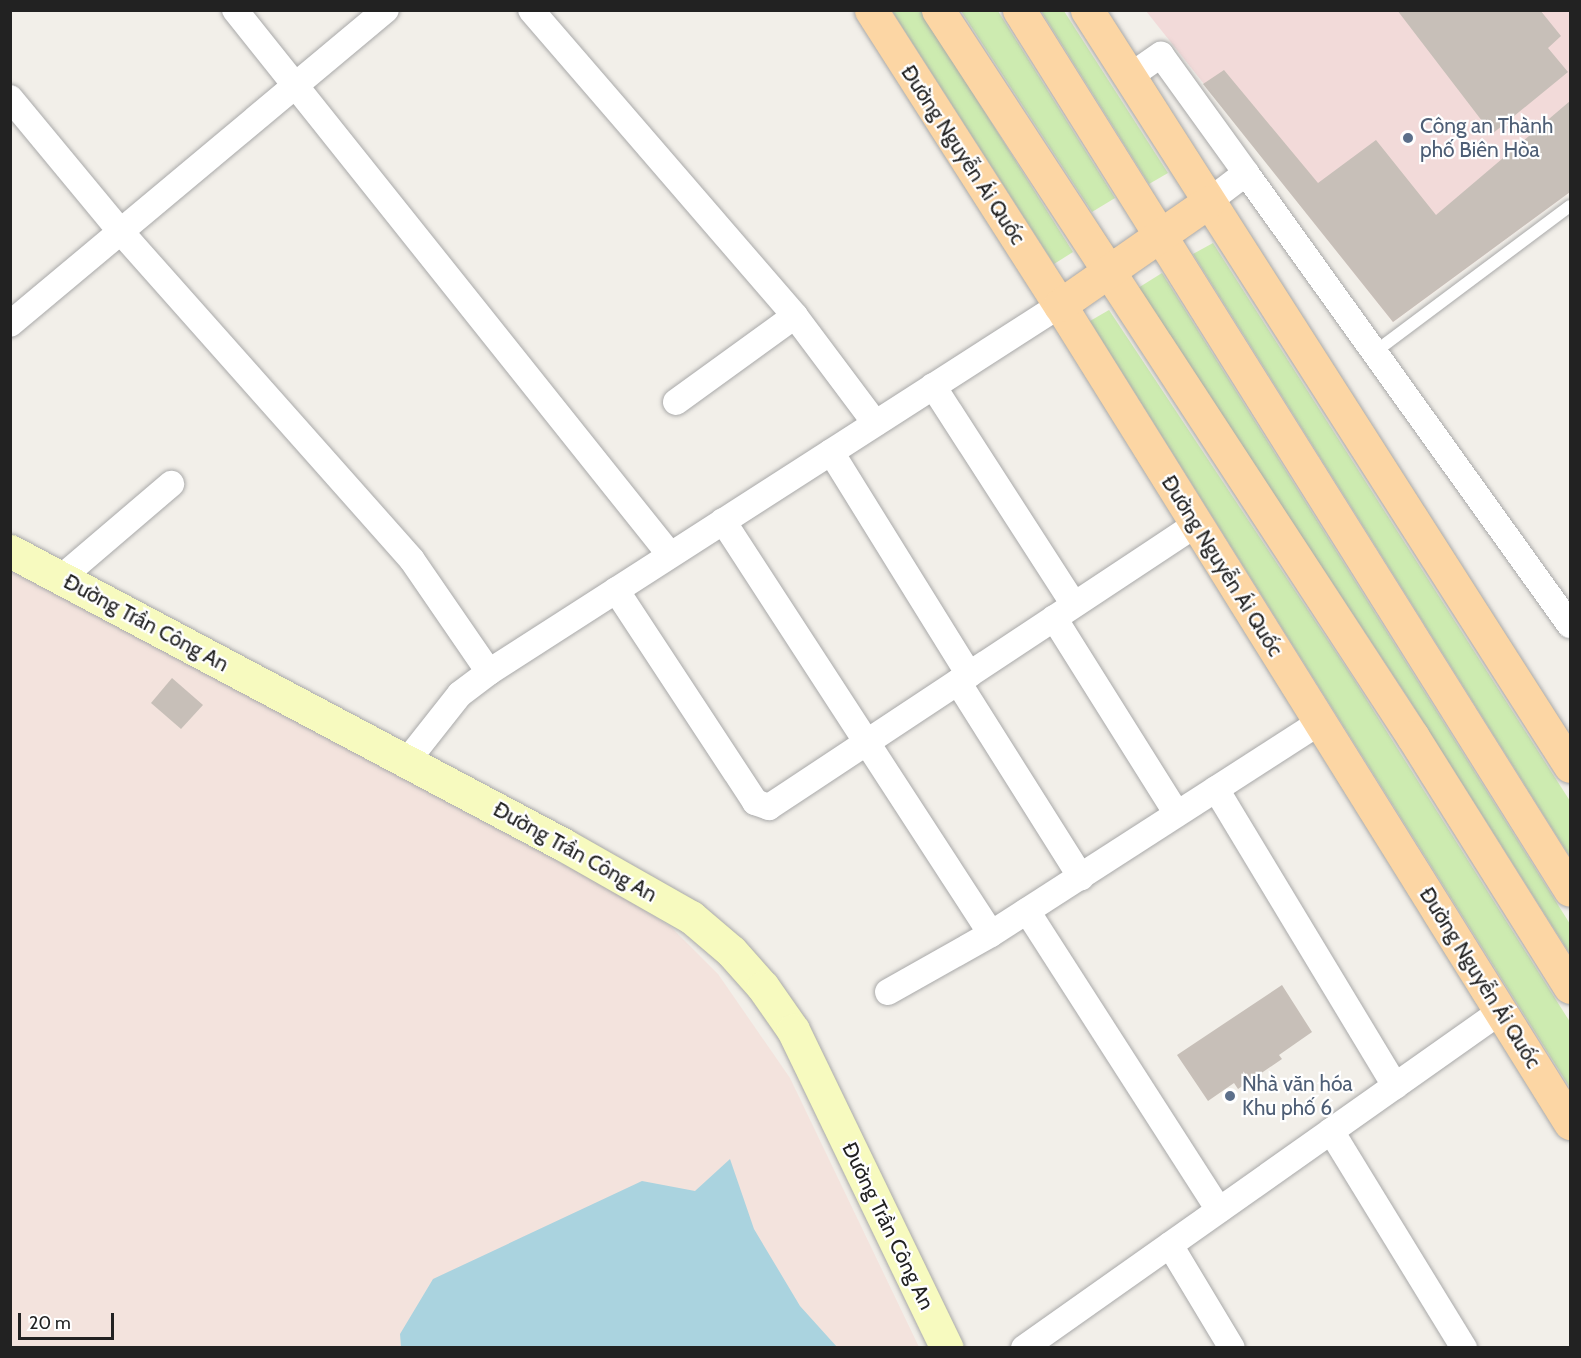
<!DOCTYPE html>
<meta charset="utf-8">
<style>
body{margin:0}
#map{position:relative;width:1581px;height:1358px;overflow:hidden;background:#f2efe9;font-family:Cabin,sans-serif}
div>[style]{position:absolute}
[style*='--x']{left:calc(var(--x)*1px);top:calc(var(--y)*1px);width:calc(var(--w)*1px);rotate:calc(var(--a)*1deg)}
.commercial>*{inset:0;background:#f2dad9}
.military>*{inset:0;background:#f3e3dd}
.grass>*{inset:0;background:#cdebb0}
.water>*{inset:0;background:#aad3df}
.building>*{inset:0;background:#c7bfb8}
.roads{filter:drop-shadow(0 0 2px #a9a9a9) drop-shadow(0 0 2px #a9a9a9)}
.lane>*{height:12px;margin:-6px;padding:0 6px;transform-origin:6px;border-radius:6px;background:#fff}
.street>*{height:26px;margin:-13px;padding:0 13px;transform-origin:13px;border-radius:13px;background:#fff}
.secondary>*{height:33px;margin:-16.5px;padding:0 16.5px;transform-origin:16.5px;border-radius:16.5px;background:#f7fabf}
.primary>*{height:33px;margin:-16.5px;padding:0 16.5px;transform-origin:16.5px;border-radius:16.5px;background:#fcd6a4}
.dots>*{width:16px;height:16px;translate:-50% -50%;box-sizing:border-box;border:3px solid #fff;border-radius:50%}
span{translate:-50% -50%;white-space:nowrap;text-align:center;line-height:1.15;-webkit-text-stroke:4.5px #fff;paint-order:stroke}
.service-label{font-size:21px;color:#4e5e75}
.left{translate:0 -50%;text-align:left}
.street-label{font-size:21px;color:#222}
.frame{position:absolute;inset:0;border:12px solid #222;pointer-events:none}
.scale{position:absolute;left:18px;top:1313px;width:96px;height:27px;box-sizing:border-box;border:3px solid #222;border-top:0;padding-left:8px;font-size:18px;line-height:21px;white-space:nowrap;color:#222;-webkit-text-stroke:4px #fff;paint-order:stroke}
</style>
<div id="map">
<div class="commercial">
<i style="clip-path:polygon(1146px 11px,1570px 11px,1570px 192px,1393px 322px)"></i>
</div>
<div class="military">
<i style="clip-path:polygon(10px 567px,609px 889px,671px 927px,718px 974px,790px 1078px,919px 1347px,11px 1347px)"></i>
</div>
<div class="grass">
<i style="clip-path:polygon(892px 11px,921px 11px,1073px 252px,1054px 264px)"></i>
<i style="clip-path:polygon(961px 11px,998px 11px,1115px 198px,1092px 212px)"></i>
<i style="clip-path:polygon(1041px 11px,1064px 11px,1168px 173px,1149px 184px)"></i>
<i style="clip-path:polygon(1213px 243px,1570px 801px,1570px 857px,1193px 254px)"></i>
<i style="clip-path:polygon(1162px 273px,1570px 924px,1570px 954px,1407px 696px,1138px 288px)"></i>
<i style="clip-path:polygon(1109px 310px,1353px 678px,1570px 1022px,1570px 1088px,1090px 321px)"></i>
</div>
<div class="water">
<i style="clip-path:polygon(730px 1159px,754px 1229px,800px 1306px,837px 1347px,401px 1347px,400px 1334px,433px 1279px,642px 1181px,695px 1191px)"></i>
</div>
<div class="building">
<i style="clip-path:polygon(1397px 10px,1540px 10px,1561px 36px,1548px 48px,1568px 72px,1492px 134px)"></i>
<i style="clip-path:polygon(1224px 70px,1318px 183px,1376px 140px,1436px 215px,1570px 101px,1570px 192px,1393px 322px,1203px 84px)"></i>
<i style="clip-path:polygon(172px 678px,203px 705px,181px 729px,151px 703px)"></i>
<i style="clip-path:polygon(1282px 985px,1312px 1032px,1279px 1055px,1282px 1059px,1238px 1089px,1234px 1083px,1208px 1101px,1177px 1055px)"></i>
</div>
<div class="roads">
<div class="lane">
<i style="--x:1376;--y:351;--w:242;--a:-36.8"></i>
</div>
<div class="street">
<i style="--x:235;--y:10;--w:697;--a:51.4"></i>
<i style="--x:531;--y:10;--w:404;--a:49.2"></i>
<i style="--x:795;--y:316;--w:134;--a:53.2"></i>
<i style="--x:1129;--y:77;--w:39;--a:-35"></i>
<i style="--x:1161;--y:55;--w:145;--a:54.2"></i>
<i style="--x:10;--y:98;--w:174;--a:50.4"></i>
<i style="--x:121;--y:232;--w:438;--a:48.4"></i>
<i style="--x:412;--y:560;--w:136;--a:55.5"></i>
<i style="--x:1208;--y:202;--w:48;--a:-37.3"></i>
<i style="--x:1246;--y:173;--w:556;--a:54.37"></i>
<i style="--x:10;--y:324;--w:490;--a:-39.9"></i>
<i style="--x:933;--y:386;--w:260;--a:57.2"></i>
<i style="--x:676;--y:402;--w:147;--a:-35.9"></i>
<i style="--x:831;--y:452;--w:262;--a:58.2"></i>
<i style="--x:723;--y:521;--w:492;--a:57"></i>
<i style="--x:61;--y:578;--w:145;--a:-40.5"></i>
<i style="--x:616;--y:590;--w:254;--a:56.7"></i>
<i style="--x:755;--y:802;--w:15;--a:20"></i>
<i style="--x:769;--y:807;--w:511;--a:-33.5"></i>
<i style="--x:1054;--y:618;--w:231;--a:57.9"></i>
<i style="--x:958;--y:682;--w:231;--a:57.8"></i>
<i style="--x:407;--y:761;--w:85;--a:-51.7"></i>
<i style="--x:460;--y:694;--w:36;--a:-37"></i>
<i style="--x:489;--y:672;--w:679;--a:-32.73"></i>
<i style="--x:1216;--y:789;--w:347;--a:58.9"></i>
<i style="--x:1027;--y:911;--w:355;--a:57.3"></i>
<i style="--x:888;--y:992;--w:118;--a:-29.4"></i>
<i style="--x:991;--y:934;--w:393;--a:-32.8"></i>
<i style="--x:1331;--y:1131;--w:255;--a:58.5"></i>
<i style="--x:1170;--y:1245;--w:120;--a:59"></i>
<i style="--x:1024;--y:1348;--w:584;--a:-35.24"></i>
</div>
<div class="secondary">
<i style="--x:10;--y:551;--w:627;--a:27.95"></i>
<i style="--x:564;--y:845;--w:146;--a:29.6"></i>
<i style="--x:691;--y:917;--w:52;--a:40.4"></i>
<i style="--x:731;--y:951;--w:48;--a:48.4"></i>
<i style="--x:763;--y:987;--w:52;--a:55.1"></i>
<i style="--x:793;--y:1030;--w:353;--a:64.2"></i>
</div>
<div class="primary">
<i style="--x:871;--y:10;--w:350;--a:57.4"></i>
<i style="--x:1060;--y:305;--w:964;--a:58.06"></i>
<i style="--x:938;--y:10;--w:868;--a:56.84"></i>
<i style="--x:1413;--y:737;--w:295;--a:57.9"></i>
<i style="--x:1019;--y:10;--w:1038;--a:57.95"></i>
<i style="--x:1087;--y:10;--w:897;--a:57.43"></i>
<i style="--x:1060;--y:305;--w:180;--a:-34.8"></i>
</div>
</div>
<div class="dots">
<i style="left:1408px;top:138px;background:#5c6f8a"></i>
<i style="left:1230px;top:1096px;background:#5c6f8a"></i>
</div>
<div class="service-label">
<span class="left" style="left:1420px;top:138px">Công an Thành<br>phố Biên Hòa</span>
<span class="left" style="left:1242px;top:1096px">Nhà văn hóa<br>Khu phố 6</span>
</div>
<div class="street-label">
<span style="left:963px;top:155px;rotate:57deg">Đường Nguyễn Ái Quốc</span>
<span style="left:1222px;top:566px;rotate:58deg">Đường Nguyễn Ái Quốc</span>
<span style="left:146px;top:623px;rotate:28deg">Đường Trần Công An</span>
<span style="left:575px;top:852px;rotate:29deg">Đường Trần Công An</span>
<span style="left:1480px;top:978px;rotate:58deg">Đường Nguyễn Ái Quốc</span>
<span style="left:888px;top:1226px;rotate:64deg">Đường Trần Công An</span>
</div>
<div class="frame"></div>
<div class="scale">20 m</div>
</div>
